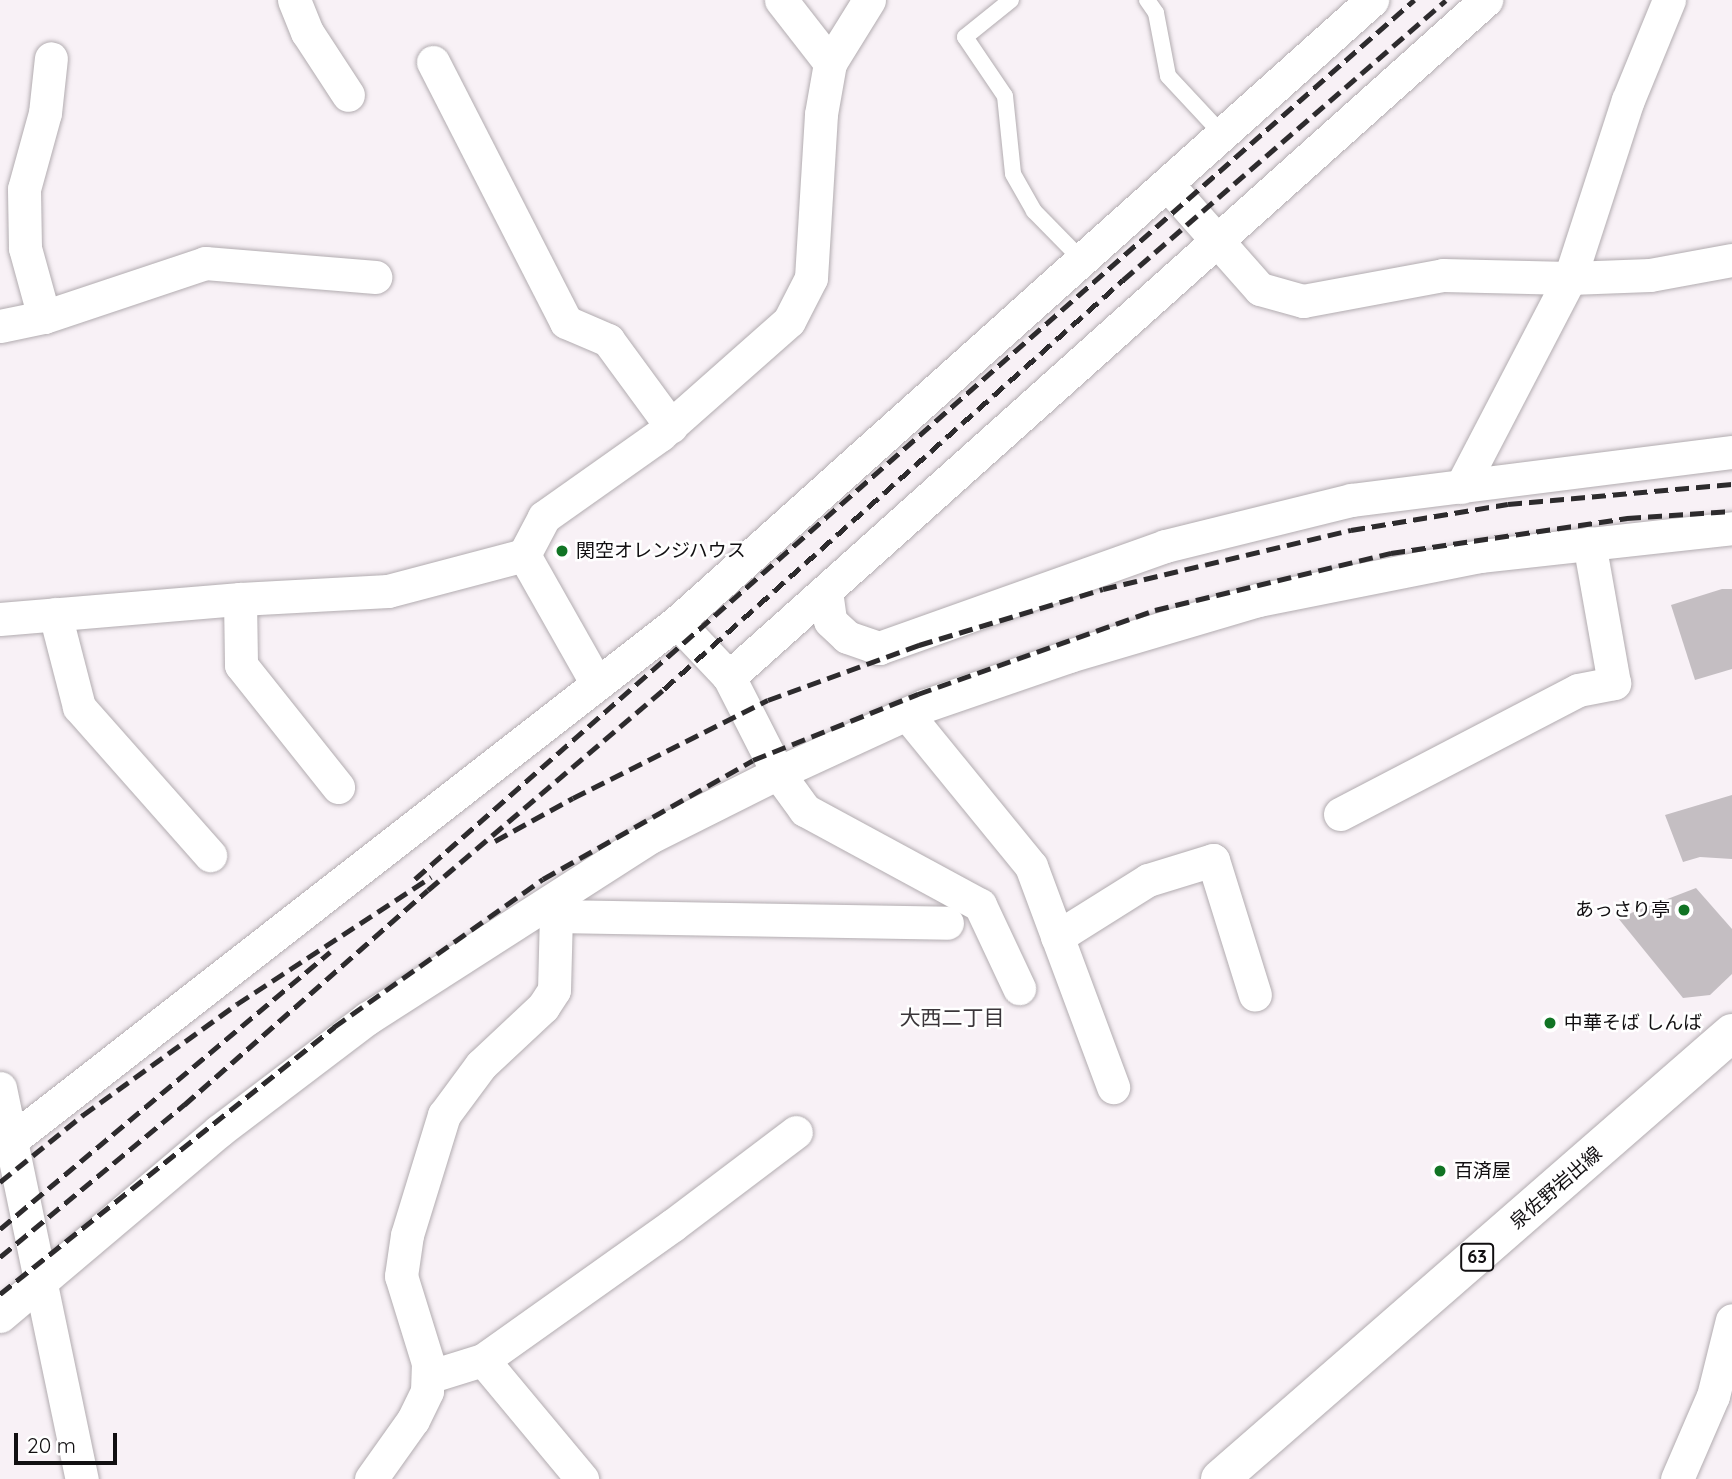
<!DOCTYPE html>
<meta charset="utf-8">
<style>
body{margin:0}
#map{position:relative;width:1732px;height:1479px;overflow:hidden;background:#f8f1f6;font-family:Quicksand,"Noto Sans JP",sans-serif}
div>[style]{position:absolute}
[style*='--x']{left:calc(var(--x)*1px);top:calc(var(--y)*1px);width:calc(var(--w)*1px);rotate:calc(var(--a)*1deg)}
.building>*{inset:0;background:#c4bec2}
.roads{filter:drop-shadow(0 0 2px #b2acb0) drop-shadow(0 0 2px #b2acb0)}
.lane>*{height:16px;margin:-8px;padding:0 8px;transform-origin:8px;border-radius:8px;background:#fff}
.street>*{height:33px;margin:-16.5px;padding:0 16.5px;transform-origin:16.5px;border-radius:16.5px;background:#fff}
.primary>*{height:38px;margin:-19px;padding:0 19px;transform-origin:19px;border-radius:19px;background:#fff}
.rail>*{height:5px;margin-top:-2.5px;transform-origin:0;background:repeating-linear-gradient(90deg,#2d2b2d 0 14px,transparent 0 21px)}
.dots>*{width:19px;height:19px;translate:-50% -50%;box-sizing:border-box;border:4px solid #fff;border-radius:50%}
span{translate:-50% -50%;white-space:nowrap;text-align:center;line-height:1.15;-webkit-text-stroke:5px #fff;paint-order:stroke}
.shield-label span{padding:2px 5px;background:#fff;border:2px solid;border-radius:5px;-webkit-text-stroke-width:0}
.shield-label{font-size:18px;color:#110f11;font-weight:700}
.poi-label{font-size:19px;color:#110f11}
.left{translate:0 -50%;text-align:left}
.right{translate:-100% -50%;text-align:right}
.street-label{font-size:19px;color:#110f11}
.neighbourhood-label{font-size:21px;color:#3b363a}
.scale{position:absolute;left:14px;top:1433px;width:103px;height:32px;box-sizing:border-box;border:4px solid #110f11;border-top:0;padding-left:9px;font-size:21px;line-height:24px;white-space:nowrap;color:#110f11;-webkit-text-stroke:5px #fff;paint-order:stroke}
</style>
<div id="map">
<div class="building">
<i style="clip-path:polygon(1722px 589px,1732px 589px,1732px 669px,1695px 680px,1671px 605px)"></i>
<i style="clip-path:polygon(1732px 795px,1732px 859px,1700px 857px,1683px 862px,1665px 815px)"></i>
<i style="clip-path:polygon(1696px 888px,1732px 929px,1732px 974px,1710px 995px,1683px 998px,1618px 918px)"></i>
</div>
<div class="roads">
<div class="lane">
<i style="--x:1011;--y:0;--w:59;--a:141.2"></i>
<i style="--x:965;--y:37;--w:71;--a:55.9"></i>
<i style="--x:1005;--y:96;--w:78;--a:84.1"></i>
<i style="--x:1013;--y:174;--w:43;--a:60.4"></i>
<i style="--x:1034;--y:211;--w:69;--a:45.6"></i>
<i style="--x:1147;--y:0;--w:16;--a:55"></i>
<i style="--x:1156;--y:13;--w:64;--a:79.2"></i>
<i style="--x:1168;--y:76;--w:79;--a:47"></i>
</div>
<div class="street">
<i style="--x:294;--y:0;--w:35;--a:68"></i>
<i style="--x:307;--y:32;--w:75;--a:56.9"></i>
<i style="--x:781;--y:0;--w:80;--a:52.1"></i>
<i style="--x:433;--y:62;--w:292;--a:62.9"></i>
<i style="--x:566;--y:322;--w:46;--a:23.2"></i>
<i style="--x:608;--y:340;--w:107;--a:53.8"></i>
<i style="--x:1167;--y:184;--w:140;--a:48.5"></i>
<i style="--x:1260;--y:289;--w:45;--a:15.6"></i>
<i style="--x:1303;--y:301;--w:142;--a:-10.5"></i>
<i style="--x:1443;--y:275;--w:127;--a:1.4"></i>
<i style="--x:1570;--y:278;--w:80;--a:-2.1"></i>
<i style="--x:1650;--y:275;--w:83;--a:-10.4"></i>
<i style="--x:44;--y:317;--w:72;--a:-105.4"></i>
<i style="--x:25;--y:248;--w:59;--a:-91"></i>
<i style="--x:24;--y:189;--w:79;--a:-74.6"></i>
<i style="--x:45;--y:113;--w:55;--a:-83.8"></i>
<i style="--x:0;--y:326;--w:45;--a:-11.6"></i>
<i style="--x:44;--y:317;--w:170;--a:-18.5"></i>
<i style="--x:205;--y:263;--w:171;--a:4.7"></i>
<i style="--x:1461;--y:487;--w:236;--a:-62.5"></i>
<i style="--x:1570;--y:278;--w:187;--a:-72"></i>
<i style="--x:1628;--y:100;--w:108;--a:-67.7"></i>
<i style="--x:524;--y:555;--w:148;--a:60.5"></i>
<i style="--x:826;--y:591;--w:30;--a:82"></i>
<i style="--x:830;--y:621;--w:23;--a:43"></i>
<i style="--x:847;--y:637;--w:34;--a:19"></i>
<i style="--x:879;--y:648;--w:304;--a:-19.6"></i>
<i style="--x:1165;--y:546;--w:192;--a:-13.9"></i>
<i style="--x:1351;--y:500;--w:384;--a:-7.2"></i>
<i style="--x:240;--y:599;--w:66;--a:89.1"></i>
<i style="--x:241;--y:665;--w:156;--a:51.5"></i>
<i style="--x:55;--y:614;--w:96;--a:75.5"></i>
<i style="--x:79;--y:707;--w:198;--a:48.5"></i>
<i style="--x:0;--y:619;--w:241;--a:-4.8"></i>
<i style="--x:240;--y:599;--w:148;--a:-3.1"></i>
<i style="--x:388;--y:591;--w:141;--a:-14.8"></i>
<i style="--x:524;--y:555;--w:43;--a:-62.2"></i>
<i style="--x:544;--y:517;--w:142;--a:-35.3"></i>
<i style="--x:660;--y:435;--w:172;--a:-41.5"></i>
<i style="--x:789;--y:321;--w:48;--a:-62.9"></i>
<i style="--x:811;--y:278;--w:164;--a:-86.5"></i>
<i style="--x:821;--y:114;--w:52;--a:-80"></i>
<i style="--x:830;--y:63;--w:74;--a:-58.2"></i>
<i style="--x:677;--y:622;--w:76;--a:46.6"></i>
<i style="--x:729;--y:677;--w:108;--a:63"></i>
<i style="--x:778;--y:773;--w:46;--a:53.9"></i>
<i style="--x:805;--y:810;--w:199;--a:28.5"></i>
<i style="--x:980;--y:905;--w:92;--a:64.8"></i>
<i style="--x:729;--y:677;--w:1016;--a:-41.81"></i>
<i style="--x:907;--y:714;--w:196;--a:50.8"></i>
<i style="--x:1031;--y:866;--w:236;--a:69.6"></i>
<i style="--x:1340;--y:814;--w:268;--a:-27.5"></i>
<i style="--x:1578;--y:690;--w:37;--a:-11"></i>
<i style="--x:1614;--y:683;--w:142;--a:-100.1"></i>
<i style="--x:556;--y:916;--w:391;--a:1"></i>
<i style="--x:1057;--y:937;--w:107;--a:-32.1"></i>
<i style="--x:1148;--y:880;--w:68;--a:-17.1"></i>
<i style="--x:1213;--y:860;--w:141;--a:72.7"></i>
<i style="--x:0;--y:1088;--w:400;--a:78.2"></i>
<i style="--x:0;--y:1149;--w:858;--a:-37.9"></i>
<i style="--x:677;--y:622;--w:933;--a:-41.83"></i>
<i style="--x:0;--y:1316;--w:287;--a:-40.2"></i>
<i style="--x:219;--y:1131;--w:187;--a:-37.2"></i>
<i style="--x:368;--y:1018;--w:337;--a:-32.7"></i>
<i style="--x:652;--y:836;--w:141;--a:-26.6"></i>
<i style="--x:778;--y:773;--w:161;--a:-24.7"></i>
<i style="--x:924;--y:706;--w:153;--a:-19"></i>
<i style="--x:1069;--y:656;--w:197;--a:-16.5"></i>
<i style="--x:1258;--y:600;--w:226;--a:-11.2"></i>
<i style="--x:1480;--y:556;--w:254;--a:-6.3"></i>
<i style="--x:483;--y:1360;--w:155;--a:50.2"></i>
<i style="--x:428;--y:1377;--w:58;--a:-17.2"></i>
<i style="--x:483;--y:1360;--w:233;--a:-35.4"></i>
<i style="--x:673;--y:1225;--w:154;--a:-37.1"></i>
<i style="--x:371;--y:1479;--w:72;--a:-54.6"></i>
<i style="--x:413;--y:1420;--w:32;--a:-64"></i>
<i style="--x:427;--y:1391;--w:28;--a:-88"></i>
<i style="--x:428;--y:1363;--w:91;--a:-107.2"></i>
<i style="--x:401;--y:1276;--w:41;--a:-81.7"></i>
<i style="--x:407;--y:1235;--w:126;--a:-72.9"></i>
<i style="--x:444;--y:1115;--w:62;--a:-53.5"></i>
<i style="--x:481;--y:1065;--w:85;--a:-43.1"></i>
<i style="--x:543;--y:1007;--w:20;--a:-57"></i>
<i style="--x:554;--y:990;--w:74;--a:-88.5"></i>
<i style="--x:556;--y:916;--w:15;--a:-138"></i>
<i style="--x:1677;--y:1479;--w:90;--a:-66.6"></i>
<i style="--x:1713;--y:1396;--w:78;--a:-76"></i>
</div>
<div class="primary">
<i style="--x:1220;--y:1479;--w:679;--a:-41.06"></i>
</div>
</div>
<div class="rail">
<i style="--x:495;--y:841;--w:89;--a:-28.9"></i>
<i style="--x:573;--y:798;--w:218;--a:-26.7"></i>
<i style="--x:768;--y:700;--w:161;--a:-20"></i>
<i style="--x:919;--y:645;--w:192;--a:-16.9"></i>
<i style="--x:1103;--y:589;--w:255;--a:-13.4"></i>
<i style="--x:1351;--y:530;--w:159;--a:-9.4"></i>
<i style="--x:1508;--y:504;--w:225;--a:-5.1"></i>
<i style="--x:415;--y:879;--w:1331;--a:-41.34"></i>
<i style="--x:0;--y:1182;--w:107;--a:-38.9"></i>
<i style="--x:83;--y:1115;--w:190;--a:-35.8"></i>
<i style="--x:237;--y:1004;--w:232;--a:-33.2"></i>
<i style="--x:0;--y:1229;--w:431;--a:-40"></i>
<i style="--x:0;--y:1257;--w:239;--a:-39.6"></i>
<i style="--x:184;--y:1105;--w:325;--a:-41.4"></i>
<i style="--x:428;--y:890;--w:310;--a:-40.4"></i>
<i style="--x:664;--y:689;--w:615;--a:-41.7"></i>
<i style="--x:1123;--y:280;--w:427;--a:-40.9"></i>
<i style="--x:0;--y:1294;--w:428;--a:-38.6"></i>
<i style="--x:334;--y:1027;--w:256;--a:-35.3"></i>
<i style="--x:543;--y:879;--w:241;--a:-29.5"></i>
<i style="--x:753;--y:760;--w:178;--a:-21.8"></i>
<i style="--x:918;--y:694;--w:251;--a:-19.5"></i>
<i style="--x:1155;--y:610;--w:243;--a:-13.6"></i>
<i style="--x:1391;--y:553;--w:239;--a:-8.4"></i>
<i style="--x:1627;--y:518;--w:105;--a:-3.8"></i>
</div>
<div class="dots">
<i style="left:562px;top:551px;background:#117424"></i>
<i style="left:1684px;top:910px;background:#117424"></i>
<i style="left:1550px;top:1023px;background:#117424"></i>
<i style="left:1440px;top:1171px;background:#117424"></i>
</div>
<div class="shield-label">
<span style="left:1477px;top:1257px">63</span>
</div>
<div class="poi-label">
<span class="left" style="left:576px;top:551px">関空オレンジハウス</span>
<span class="right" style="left:1670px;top:910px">あっさり亭</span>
<span class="left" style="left:1564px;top:1023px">中華そば しんば</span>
<span class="left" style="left:1454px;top:1171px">百済屋</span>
</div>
<div class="street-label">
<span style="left:1556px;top:1188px;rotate:-41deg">泉佐野岩出線</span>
</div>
<div class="neighbourhood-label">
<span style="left:952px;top:1017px">大西二丁目</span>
</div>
<div class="scale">20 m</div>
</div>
